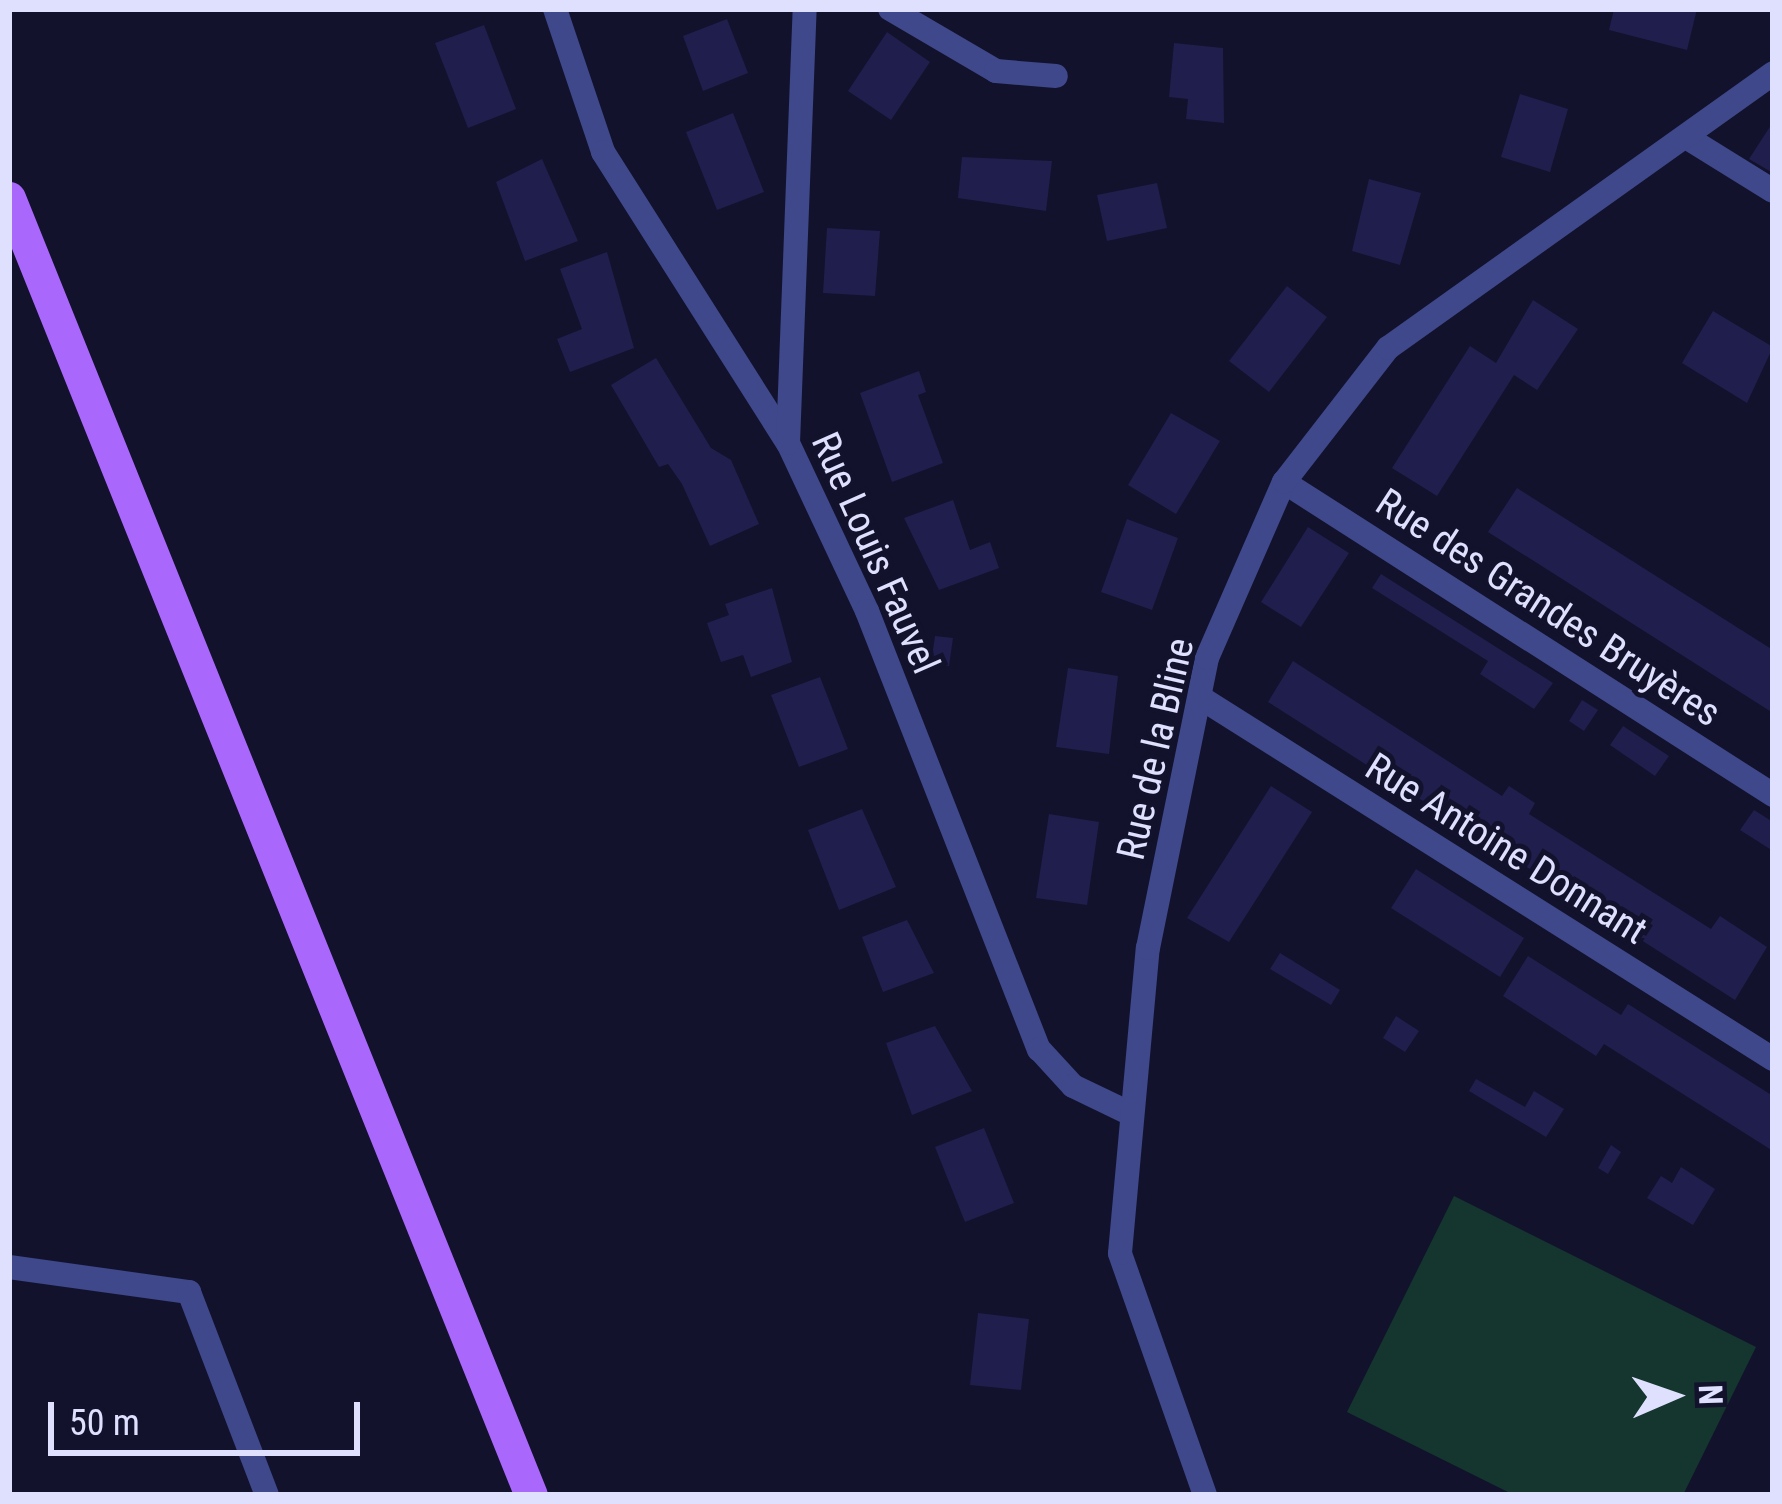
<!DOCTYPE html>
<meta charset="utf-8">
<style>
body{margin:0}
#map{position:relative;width:1782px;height:1504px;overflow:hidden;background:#12122c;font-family:"Roboto Condensed",sans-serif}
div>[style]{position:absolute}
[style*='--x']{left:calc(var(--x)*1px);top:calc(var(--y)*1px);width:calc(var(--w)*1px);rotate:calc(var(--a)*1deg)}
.green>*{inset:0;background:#15362f}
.building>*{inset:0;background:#201e4d}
.minor>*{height:24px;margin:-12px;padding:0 12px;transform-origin:12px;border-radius:12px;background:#3e488a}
.primary>*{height:33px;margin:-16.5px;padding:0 16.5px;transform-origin:16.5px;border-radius:16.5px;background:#aa67fc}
span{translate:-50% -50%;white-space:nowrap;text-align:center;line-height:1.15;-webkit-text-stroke:10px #12122c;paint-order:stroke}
.street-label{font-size:39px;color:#dee0fe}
.frame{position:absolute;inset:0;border:12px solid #dee0fe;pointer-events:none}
.north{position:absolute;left:1614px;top:1336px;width:120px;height:120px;-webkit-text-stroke:9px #12122c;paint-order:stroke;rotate:88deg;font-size:33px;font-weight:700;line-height:48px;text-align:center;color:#dee0fe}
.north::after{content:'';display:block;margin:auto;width:42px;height:54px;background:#dee0fe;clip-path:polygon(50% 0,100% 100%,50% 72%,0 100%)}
.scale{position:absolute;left:48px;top:1402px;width:312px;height:54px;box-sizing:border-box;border:6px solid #dee0fe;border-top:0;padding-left:15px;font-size:36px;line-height:42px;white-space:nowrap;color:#dee0fe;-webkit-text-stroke:9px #12122c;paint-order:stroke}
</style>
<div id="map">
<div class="green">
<i style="clip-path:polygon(1454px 1196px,1756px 1347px,1683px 1495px,1514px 1495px,1347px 1412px)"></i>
</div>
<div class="building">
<i style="clip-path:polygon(1614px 9px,1697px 9px,1687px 50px,1609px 30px)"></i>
<i style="clip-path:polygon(727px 19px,748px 73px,703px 91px,683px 36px)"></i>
<i style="clip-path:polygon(484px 25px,516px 109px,468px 128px,435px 43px)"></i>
<i style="clip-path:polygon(887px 32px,930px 62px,891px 120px,848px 91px)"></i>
<i style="clip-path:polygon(1174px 43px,1223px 48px,1224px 123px,1186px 119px,1188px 99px,1169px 97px)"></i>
<i style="clip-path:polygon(1520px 94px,1568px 109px,1550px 172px,1501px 157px)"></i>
<i style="clip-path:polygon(733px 113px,764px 192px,717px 210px,686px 132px)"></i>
<i style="clip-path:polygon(1773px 122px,1773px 173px,1749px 159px)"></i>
<i style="clip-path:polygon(962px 157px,1052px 161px,1046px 211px,958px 198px)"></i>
<i style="clip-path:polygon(542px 159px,578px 241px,525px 261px,496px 182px)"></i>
<i style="clip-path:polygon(1369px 179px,1421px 193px,1400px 265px,1352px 251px)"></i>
<i style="clip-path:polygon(1157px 183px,1167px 228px,1107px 241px,1097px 195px)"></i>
<i style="clip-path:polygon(827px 228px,880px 231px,875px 296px,823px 293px)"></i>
<i style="clip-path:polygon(607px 252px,634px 348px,570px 372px,557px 339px,582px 329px,560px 269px)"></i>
<i style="clip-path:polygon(1287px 286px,1327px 317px,1269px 392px,1229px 361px)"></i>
<i style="clip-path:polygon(1533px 300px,1578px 329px,1537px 390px,1514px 375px,1437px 496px,1392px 468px,1470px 346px,1496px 363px)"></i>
<i style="clip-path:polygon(1713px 311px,1773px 347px,1747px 403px,1682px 363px)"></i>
<i style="clip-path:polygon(656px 358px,711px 448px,731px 460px,759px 524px,710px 546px,682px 484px,668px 464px,659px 467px,611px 385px)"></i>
<i style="clip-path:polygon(919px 371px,926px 392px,918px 395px,943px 463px,892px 482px,860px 393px)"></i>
<i style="clip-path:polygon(1171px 413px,1220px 441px,1176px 514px,1128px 485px)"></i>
<i style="clip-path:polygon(1517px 488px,1773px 650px,1773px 713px,1488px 532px)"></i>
<i style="clip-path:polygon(953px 500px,970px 550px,990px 542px,999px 568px,939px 590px,904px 518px)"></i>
<i style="clip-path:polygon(1127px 519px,1178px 538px,1152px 610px,1101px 592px)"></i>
<i style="clip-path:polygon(1308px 527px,1349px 553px,1301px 627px,1261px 602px)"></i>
<i style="clip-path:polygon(1381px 574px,1553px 683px,1534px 709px,1480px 674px,1488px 661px,1372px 588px)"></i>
<i style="clip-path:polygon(772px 588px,792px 662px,751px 677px,743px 655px,721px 662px,707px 623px,729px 615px,725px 604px)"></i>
<i style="clip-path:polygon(935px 636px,953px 638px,949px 666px,931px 663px)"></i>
<i style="clip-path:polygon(1293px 661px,1502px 796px,1509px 786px,1535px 803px,1529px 814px,1711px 929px,1720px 916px,1767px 947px,1735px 1000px,1268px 702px)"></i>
<i style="clip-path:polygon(1068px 668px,1118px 676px,1109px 754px,1056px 747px)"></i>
<i style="clip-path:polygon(820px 677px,848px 749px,799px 767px,771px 695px)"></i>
<i style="clip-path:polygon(1582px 700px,1598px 710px,1584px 731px,1569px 721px)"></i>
<i style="clip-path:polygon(1623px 726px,1669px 756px,1655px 776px,1610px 745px)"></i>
<i style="clip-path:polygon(1271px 786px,1312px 812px,1229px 942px,1187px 918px)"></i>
<i style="clip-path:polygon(862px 809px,896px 887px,839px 910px,808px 830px)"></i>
<i style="clip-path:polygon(1754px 810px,1773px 822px,1773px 851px,1740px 830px)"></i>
<i style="clip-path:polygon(1049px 814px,1099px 822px,1087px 905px,1036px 898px)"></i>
<i style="clip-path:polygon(1416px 869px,1524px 938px,1500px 977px,1391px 908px)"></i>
<i style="clip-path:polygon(907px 920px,934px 973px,883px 992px,862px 937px)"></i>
<i style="clip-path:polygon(1280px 953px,1340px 990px,1331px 1005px,1270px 969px)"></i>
<i style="clip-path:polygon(1528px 956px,1621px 1015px,1628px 1004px,1773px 1096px,1773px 1151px,1604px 1044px,1596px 1056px,1503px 996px)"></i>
<i style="clip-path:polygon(1396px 1016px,1419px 1031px,1405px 1052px,1383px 1038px)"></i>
<i style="clip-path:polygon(935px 1026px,972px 1091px,912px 1115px,886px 1043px)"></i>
<i style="clip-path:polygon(1476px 1079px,1525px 1107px,1534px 1091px,1564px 1109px,1546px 1137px,1469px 1091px)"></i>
<i style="clip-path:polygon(984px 1128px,1014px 1203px,965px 1222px,935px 1147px)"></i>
<i style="clip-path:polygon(1611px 1145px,1621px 1152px,1608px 1174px,1598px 1168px)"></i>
<i style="clip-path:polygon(1681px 1167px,1715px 1189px,1693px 1225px,1647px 1198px,1661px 1176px,1672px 1183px)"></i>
<i style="clip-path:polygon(978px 1313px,1029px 1319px,1021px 1390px,970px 1385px)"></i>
</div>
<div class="minor">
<i style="--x:555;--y:9;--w:151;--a:71.4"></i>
<i style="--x:603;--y:152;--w:345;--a:57.6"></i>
<i style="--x:788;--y:443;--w:186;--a:64.8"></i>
<i style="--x:867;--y:611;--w:471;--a:68.6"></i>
<i style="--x:1039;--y:1049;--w:50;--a:47.4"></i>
<i style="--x:1073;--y:1086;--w:62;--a:25.7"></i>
<i style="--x:890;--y:9;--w:123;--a:30.3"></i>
<i style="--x:996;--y:71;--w:60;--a:4.8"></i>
<i style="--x:1686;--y:137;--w:102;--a:31.8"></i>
<i style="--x:788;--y:443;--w:434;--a:-87.8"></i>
<i style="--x:1284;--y:482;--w:581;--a:32.62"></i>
<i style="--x:1201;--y:698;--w:676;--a:32.26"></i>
<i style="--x:9;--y:1267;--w:182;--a:7.9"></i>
<i style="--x:189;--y:1292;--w:217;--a:69"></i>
<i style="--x:1205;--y:1495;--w:256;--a:-109.4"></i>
<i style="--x:1120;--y:1253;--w:306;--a:-84.8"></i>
<i style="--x:1148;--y:948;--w:296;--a:-78.5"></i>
<i style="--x:1207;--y:658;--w:192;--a:-66.4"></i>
<i style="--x:1284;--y:482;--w:170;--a:-52.2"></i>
<i style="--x:1388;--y:348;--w:473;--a:-35.5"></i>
</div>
<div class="primary">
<i style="--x:9;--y:198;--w:1398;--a:68.08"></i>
</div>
<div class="street-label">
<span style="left:875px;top:553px;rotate:66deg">Rue Louis Fauvel</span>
<span style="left:1548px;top:608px;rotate:33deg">Rue des Grandes Bruyères</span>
<span style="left:1156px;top:749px;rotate:-77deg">Rue de la Bline</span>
<span style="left:1506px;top:849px;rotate:32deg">Rue Antoine Donnant</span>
</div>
<div class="frame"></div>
<div class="north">N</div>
<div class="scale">50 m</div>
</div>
